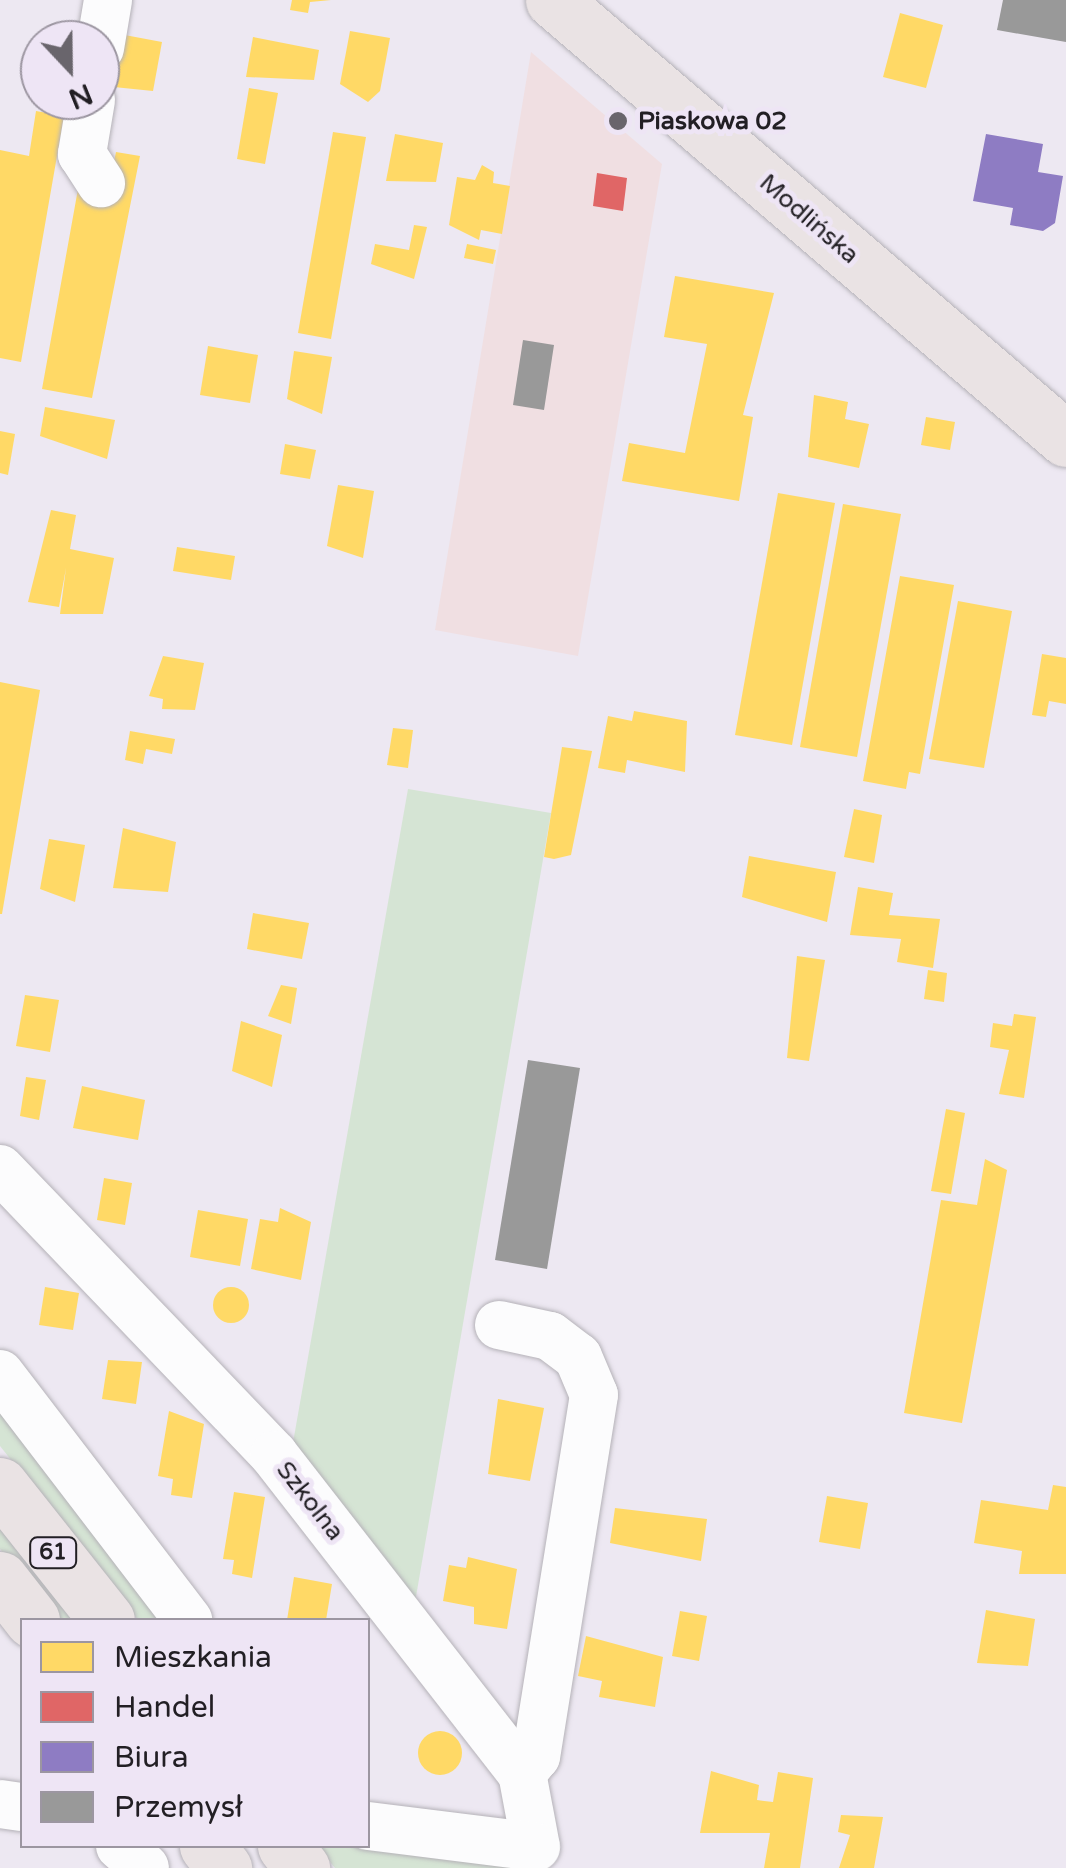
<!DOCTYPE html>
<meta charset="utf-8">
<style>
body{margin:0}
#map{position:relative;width:1066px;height:1868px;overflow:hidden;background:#ede8f2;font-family:"Varela Round",sans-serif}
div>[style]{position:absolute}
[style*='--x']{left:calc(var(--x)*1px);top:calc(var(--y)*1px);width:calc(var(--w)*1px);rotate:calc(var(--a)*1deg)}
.industrial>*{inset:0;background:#f0dfe2}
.green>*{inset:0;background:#d5e4d4}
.homes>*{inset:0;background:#ffd966}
.round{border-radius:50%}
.shops>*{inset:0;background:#e06666}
.offices>*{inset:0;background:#8e7cc3}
.industry>*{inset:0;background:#999}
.roads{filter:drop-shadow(0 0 2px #b5b2b8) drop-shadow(0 0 2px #b5b2b8)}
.minor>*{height:48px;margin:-24px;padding:0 24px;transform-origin:24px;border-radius:24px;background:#fcfcfd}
.major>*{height:55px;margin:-27.5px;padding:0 27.5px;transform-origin:27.5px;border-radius:27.5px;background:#eae3e4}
.dots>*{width:28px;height:28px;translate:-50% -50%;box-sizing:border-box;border:5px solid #eee5f5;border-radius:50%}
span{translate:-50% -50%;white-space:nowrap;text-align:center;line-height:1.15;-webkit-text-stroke:10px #eee5f5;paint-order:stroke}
.shield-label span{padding:2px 8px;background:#eee5f5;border:2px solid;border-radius:8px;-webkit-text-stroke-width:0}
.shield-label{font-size:22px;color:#221f24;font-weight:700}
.poi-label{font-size:25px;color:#221f24;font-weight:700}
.left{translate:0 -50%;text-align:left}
.street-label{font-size:25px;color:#221f24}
.legend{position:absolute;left:20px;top:1618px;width:350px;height:230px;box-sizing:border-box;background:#eee5f5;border:2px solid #9c96a1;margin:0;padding:12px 18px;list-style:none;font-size:30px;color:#221f24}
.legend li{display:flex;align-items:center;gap:20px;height:50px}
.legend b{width:50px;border:2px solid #9c96a1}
.north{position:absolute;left:20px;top:20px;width:100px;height:100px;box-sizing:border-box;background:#eee5f5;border:2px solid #9c96a1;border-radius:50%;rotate:158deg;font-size:28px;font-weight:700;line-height:40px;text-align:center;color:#221f24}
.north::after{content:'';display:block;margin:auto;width:35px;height:45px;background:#69656c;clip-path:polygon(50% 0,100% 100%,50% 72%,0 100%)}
</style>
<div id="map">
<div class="industrial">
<i style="clip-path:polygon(531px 52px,662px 164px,578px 656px,435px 630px)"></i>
</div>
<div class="green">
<i style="clip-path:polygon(408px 789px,551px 813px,413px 1614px,291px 1454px)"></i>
<i style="clip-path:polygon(0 1396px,171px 1620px,138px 1620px,0 1446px)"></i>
<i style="clip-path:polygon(0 1518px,81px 1620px,56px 1620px,0 1549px)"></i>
<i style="clip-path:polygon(317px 1846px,368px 1846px,526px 1868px,335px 1868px)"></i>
</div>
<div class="homes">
<i style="clip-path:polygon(292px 0,331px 0,310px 2px,308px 13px,290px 10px)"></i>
<i style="clip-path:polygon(900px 13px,943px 25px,926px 88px,883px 77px)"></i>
<i style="clip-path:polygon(350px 31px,390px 38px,380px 91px,368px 102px,340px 84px)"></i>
<i style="clip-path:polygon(114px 33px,162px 42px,153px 91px,104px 86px)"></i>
<i style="clip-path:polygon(253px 37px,319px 50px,314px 80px,246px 77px)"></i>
<i style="clip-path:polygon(249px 88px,278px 93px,265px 164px,237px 159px)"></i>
<i style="clip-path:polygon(36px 111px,64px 116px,21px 362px,0 358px,0 150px,29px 156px)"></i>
<i style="clip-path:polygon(333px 132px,366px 137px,331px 339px,298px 333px)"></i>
<i style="clip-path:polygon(395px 134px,443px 143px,436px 182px,386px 181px)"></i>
<i style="clip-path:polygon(116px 152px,140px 156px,92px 398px,42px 389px,78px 189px,107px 194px)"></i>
<i style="clip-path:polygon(482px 165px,494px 172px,493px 183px,510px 186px,502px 234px,481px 230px,479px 240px,449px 225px,457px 177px,475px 180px)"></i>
<i style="clip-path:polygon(414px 225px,427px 227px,414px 279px,371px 264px,375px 244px,409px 250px)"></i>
<i style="clip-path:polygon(467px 244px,496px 250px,493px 264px,464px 258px)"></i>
<i style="clip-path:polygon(675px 276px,774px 293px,743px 415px,753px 417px,739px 501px,622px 481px,629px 443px,685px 453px,707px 344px,664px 337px)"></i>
<i style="clip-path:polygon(208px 346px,258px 355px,250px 403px,200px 395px)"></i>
<i style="clip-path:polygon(294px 351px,332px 357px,322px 414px,287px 399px)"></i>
<i style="clip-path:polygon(814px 395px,848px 402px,845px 419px,869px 424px,859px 468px,808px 457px)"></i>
<i style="clip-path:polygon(45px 407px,115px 420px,107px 459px,40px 436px)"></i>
<i style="clip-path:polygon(926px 417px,955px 422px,950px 450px,921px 445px)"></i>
<i style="clip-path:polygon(0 431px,15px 434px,8px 475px,0 473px)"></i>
<i style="clip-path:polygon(285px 444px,316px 450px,310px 479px,280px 474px)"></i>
<i style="clip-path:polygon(338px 485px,374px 491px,363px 558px,327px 546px)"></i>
<i style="clip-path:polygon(778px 493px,835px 503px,792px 745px,735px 735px)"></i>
<i style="clip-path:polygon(843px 504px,901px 514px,857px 757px,800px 747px)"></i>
<i style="clip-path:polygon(51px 510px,76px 515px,70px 549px,114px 558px,103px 614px,60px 614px,66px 568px,59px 607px,28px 602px)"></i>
<i style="clip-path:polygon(177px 547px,235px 556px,231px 580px,173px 571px)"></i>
<i style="clip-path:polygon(900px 576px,954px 585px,920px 774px,909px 772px,906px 789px,863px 781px)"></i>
<i style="clip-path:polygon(958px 601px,1012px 611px,984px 768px,929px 759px)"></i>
<i style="clip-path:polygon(1042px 654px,1066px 658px,1066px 704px,1049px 701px,1046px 717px,1032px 715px)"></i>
<i style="clip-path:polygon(163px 656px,204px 663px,195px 710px,162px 709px,163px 699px,149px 696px)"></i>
<i style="clip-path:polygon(0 682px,40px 690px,2px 914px,0 914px)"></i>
<i style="clip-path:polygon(634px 711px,687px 721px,685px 772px,627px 760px,625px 773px,598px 768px,608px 716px,632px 721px)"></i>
<i style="clip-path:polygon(393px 728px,413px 730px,408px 768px,387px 765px)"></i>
<i style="clip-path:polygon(130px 731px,175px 739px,172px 754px,146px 749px,143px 764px,125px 760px)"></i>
<i style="clip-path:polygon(562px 747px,592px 751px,571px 855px,554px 859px,544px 857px)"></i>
<i style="clip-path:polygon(854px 809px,882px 815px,874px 863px,844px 857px)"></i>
<i style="clip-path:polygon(123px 828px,176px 842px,168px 892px,113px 888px)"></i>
<i style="clip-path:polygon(49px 839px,85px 845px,75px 902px,40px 889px)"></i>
<i style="clip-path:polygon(749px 856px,836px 872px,827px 922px,742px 897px)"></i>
<i style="clip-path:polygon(858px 887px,893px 893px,889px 915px,940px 919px,933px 968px,897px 962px,901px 939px,850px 935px)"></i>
<i style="clip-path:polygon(253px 913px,309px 923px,302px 959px,247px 949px)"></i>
<i style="clip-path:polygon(797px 956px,825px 960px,809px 1061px,787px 1058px)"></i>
<i style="clip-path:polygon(928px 970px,947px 973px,944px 1002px,924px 999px)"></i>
<i style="clip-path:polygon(281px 985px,297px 988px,291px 1024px,268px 1016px)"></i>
<i style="clip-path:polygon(25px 995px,59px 1000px,50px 1052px,16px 1046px)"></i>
<i style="clip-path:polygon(1014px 1014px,1036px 1017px,1024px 1098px,999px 1094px,1009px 1050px,990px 1047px,993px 1023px,1012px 1026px)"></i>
<i style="clip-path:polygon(241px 1021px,282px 1035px,272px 1087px,232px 1071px)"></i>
<i style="clip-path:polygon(26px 1077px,46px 1080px,39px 1120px,20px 1116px)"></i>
<i style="clip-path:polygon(82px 1086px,145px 1100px,138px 1140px,73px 1128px)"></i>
<i style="clip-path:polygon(946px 1109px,965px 1113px,951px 1194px,931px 1191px)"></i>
<i style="clip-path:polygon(985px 1159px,1007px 1170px,962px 1423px,904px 1413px,941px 1200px,977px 1205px)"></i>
<i style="clip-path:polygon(104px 1178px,132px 1183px,125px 1225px,97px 1220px)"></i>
<i style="clip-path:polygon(280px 1208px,311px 1222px,301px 1280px,251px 1269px,260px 1219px,278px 1222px)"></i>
<i style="clip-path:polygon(198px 1210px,248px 1219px,240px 1266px,190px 1257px)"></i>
<i style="clip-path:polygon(45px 1287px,79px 1293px,73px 1330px,39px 1325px)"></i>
<i class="round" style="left:213px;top:1287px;width:36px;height:36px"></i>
<i style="clip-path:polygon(108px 1360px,142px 1362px,136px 1404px,102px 1399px)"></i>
<i style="clip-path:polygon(498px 1399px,544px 1408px,530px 1481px,488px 1474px)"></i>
<i style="clip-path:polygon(169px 1411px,204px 1424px,192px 1498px,171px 1495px,173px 1479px,158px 1476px)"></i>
<i style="clip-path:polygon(1053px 1485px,1066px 1487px,1066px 1574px,1019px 1574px,1022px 1551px,974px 1543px,981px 1500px,1048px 1510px)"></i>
<i style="clip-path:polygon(234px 1492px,265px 1497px,252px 1578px,232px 1574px,234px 1560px,223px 1559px)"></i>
<i style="clip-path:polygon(827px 1496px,868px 1503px,860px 1549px,819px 1542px)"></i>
<i style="clip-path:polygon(615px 1508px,707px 1519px,701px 1561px,610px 1543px)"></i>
<i style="clip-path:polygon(468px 1557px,517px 1569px,507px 1629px,474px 1624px,474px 1607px,443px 1601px,449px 1565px,466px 1568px)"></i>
<i style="clip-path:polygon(294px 1577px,332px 1584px,326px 1620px,287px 1620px)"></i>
<i style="clip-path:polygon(986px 1610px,1035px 1619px,1028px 1666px,977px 1663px)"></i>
<i style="clip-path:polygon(680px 1611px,707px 1616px,699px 1661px,672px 1656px)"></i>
<i style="clip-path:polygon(586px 1636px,663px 1657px,655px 1707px,599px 1697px,602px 1681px,578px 1676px)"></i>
<i class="round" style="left:418px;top:1731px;width:44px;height:44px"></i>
<i style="clip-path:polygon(711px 1771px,759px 1785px,757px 1800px,773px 1802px,778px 1772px,813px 1778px,800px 1868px,764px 1868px,770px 1833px,700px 1833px)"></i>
<i style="clip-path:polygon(841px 1815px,883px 1817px,874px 1868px,839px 1868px,850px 1835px,838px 1832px)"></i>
</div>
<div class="shops">
<i style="clip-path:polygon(597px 173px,627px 178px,623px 211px,593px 206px)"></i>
</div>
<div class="offices">
<i style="clip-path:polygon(986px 134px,1043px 144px,1038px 172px,1063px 176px,1055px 223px,1043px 231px,1010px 225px,1013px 208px,973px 201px)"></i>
</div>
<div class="industry">
<i style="clip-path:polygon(1003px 0,1066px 0,1066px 42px,997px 30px)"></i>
<i style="clip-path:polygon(523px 340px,554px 345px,544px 410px,513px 405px)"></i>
<i style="clip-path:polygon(528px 1060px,580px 1068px,547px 1269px,495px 1260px)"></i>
</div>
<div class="roads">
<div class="minor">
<i style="--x:100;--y:48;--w:49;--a:-80.5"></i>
<i style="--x:91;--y:100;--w:55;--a:99.5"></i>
<i style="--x:82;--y:154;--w:35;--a:57"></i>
<i style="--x:0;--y:1169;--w:396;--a:46.2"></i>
<i style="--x:274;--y:1455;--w:403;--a:52.1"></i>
<i style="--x:522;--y:1773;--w:75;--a:79.3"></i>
<i style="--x:499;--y:1325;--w:52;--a:12.2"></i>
<i style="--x:550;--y:1336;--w:35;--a:37"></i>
<i style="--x:578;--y:1357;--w:41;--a:67.2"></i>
<i style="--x:594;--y:1395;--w:366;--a:99.1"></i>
<i style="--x:536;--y:1756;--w:22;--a:129"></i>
<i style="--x:0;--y:1374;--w:310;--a:52.6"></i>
<i style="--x:0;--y:1804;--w:22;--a:8"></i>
<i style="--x:368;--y:1826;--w:169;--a:7.1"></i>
<i style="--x:120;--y:1846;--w:33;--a:41"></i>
</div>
<div class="major">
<i style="--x:553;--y:0;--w:675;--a:40.56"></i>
<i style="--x:0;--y:1485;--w:172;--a:51.6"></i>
<i style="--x:0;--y:1579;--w:52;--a:52"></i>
<i style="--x:207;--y:1846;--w:28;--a:52"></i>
<i style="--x:285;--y:1846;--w:28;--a:52"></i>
</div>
</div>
<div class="dots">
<i style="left:618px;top:121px;background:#69656c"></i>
</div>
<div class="shield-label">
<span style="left:53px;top:1553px">61</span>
</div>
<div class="poi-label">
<span class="left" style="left:638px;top:121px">Piaskowa 02</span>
</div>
<div class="street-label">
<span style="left:809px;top:219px;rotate:41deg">Modlińska</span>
<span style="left:310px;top:1501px;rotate:52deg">Szkolna</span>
</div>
<ul class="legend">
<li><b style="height:28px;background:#ffd966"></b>Mieszkania</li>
<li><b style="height:28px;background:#e06666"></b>Handel</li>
<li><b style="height:28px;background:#8e7cc3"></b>Biura</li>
<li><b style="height:28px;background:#999"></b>Przemysł</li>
</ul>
<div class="north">N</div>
</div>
